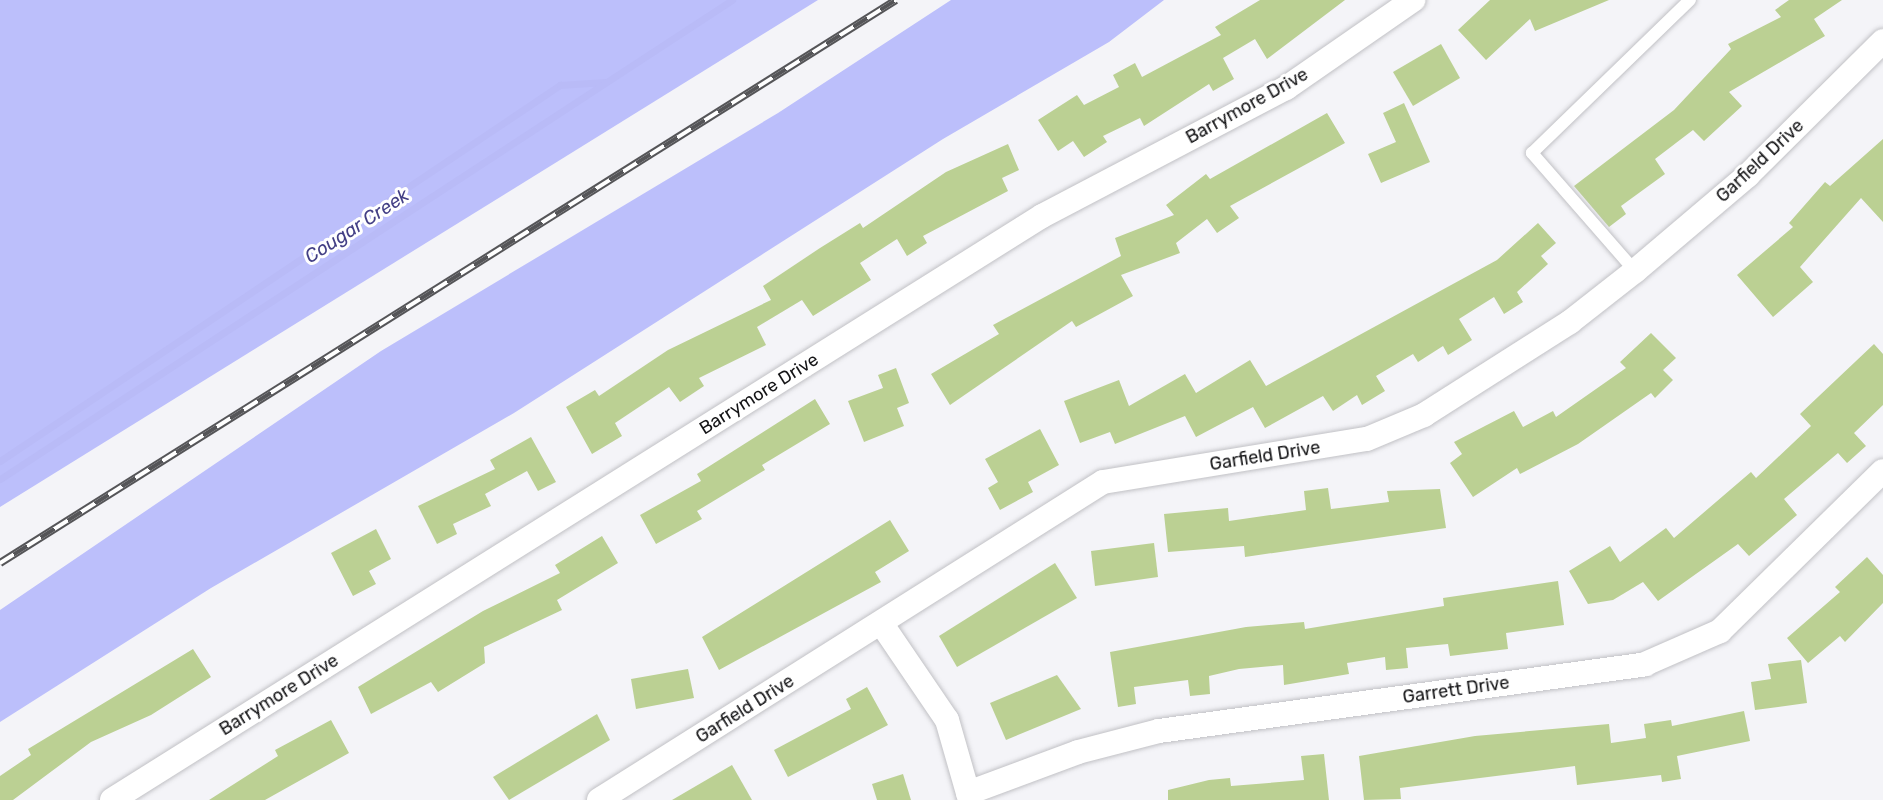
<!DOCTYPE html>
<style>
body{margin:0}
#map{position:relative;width:1883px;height:800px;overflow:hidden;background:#f4f4f8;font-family:Rubik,sans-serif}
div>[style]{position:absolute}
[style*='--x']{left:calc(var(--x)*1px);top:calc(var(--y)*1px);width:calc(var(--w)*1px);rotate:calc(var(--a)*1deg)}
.forest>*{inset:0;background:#bcbffb}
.stream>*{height:7px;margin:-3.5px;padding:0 3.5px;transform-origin:3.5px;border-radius:3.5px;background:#b9bbf7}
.building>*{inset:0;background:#bbd093}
.roads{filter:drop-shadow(0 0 2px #c1c1c5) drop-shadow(0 0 2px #c1c1c5)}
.lane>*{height:12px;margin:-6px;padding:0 6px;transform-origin:6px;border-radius:6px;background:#fff}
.street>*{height:24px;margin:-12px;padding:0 12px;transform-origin:12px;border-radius:12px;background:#fff}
.rail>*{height:8px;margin-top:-4px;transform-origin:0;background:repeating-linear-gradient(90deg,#fff 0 16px,#555558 0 32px);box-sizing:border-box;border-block:2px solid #555558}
span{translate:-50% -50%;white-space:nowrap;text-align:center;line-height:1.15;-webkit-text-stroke:6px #fff;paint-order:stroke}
.street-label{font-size:18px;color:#141416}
.water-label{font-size:19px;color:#433f85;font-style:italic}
</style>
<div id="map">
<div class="forest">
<i style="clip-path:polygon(0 0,818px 0,0 507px)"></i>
<i style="clip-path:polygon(951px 0,1164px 0,1109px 42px,943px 139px,514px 413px,211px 588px,0 722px,0 610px,381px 351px,778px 113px)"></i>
</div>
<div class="stream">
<i style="--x:0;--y:461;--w:675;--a:-33.88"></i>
<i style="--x:560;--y:85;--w:45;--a:-3.8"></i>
<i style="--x:0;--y:479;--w:875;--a:-33.2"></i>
</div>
<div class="building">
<i style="clip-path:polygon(1260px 0,1345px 0,1267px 59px,1255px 39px,1223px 58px,1234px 79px,1213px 91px,1209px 84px,1144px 126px,1140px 118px,1103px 136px,1107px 142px,1084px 157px,1073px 141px,1058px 151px,1038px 120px,1077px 95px,1084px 105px,1119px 87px,1113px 75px,1135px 63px,1142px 77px,1221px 35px,1215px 27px)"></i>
<i style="clip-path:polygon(1490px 0,1609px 0,1535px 31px,1530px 19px,1486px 60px,1458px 30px)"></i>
<i style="clip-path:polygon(1789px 0,1842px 0,1814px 19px,1825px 36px,1729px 92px,1742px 106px,1704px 141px,1693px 130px,1655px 159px,1665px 174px,1621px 206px,1626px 214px,1609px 227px,1574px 186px,1674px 110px,1731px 49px,1728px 44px,1781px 17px,1775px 10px)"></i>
<i style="clip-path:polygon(1441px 44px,1460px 78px,1413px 106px,1393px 72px)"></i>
<i style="clip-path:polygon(1404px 103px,1430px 162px,1381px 183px,1368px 154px,1396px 142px,1383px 113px)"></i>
<i style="clip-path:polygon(1327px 113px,1345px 143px,1230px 206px,1239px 218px,1217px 233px,1207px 219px,1176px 243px,1180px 253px,1121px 275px,1133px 296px,1076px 327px,1072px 321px,950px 405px,931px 374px,999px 334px,993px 325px,1121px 256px,1115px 238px,1174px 215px,1166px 205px,1206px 174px,1210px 179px)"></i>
<i style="clip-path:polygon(1883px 139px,1883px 222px,1861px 198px,1800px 267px,1813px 282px,1773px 317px,1737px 275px,1793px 227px,1789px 223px,1825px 182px,1830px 186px)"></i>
<i style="clip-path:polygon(1008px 144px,1019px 170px,1002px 178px,1008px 191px,923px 236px,927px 243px,907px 256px,897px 239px,860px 263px,871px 280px,813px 316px,802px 300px,757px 327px,766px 345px,699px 378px,704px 386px,680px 402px,669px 387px,615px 423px,622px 436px,592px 454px,566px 407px,595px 390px,599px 396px,668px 350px,771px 300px,763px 286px,820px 248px,860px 223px,863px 228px,946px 172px)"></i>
<i style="clip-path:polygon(1538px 223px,1556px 243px,1541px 256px,1548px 264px,1517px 292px,1523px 302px,1504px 314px,1494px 297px,1459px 319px,1472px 340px,1448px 355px,1443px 346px,1418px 362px,1413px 354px,1376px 376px,1385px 391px,1362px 405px,1357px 395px,1333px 411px,1323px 396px,1265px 428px,1253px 407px,1196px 437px,1185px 416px,1115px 444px,1110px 432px,1080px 443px,1064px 401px,1119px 380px,1129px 406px,1185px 374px,1196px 393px,1250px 360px,1266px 386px,1497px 260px)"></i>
<i style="clip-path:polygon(1651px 333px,1676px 358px,1663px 370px,1673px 380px,1655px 398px,1651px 393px,1578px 444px,1520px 474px,1517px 468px,1473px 497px,1450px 463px,1462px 454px,1454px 442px,1514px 411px,1523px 427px,1553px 411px,1556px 417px,1626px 368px,1620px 362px)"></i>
<i style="clip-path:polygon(1874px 344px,1883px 354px,1883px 405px,1854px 433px,1866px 446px,1847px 463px,1838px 453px,1784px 499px,1797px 515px,1749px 556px,1738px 544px,1658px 601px,1643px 582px,1613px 600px,1588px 604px,1569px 571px,1610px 546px,1620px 562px,1666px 528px,1674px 538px,1751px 472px,1756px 478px,1811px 426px,1800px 414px)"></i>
<i style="clip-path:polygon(896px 368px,909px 403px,897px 408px,904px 426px,864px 442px,848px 401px,883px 388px,878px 375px)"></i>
<i style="clip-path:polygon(815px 399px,830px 424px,762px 465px,765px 470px,697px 511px,702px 519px,656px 544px,640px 515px,701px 481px,697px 474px)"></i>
<i style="clip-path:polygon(1040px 429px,1059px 465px,1028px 482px,1033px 492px,1000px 510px,988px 488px,998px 482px,985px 459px)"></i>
<i style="clip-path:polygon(531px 437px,556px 482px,538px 491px,527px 471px,485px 494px,491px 506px,453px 524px,457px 534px,437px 544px,418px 506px,495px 469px,490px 460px)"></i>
<i style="clip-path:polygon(1328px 488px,1331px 509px,1389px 502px,1387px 491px,1440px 489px,1446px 528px,1245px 557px,1244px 546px,1168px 552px,1164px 514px,1228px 508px,1229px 521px,1306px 510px,1304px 491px)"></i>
<i style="clip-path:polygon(890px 520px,909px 551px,875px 572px,881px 582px,719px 670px,702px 637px)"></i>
<i style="clip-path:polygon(376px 529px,391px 559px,369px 571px,376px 584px,353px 596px,331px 553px)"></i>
<i style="clip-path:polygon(602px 536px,618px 563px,557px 600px,562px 610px,484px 647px,485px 663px,438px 692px,431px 682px,371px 714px,358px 687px,483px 611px,560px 573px,555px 565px)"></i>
<i style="clip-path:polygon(1154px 543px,1158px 577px,1095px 586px,1091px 551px)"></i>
<i style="clip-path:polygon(1867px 557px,1883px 575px,1883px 603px,1845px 642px,1840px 636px,1808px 663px,1787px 638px,1840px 592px,1835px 587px)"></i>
<i style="clip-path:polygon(1055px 563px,1077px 598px,957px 667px,939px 636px)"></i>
<i style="clip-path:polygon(1558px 581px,1564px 625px,1506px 633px,1508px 649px,1450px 656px,1448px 644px,1406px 648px,1408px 668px,1386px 670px,1385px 657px,1347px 663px,1349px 674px,1284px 685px,1283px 665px,1239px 669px,1209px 676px,1210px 694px,1190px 696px,1188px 680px,1134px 687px,1136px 704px,1118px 707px,1110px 652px,1246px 627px,1304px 622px,1305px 629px,1444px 606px,1443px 598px)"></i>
<i style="clip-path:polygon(193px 649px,211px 677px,151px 715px,91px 742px,13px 800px,0 800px,0 776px,31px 755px,28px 749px)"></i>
<i style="clip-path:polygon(1801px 660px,1807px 703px,1755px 710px,1751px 682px,1771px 679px,1768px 664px)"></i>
<i style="clip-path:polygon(688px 669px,694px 698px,636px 709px,631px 679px)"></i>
<i style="clip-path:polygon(1057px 675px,1081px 709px,1006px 740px,990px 703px)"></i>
<i style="clip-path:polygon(867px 687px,888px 725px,788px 777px,774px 750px,851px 709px,846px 699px)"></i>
<i style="clip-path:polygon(1744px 711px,1750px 741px,1677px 756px,1681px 779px,1662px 782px,1661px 775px,1577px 785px,1575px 766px,1400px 788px,1401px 799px,1364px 800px,1359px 756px,1475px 736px,1609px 724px,1611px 743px,1646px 738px,1644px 724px,1671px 720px,1672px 726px)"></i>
<i style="clip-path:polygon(597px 714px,610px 740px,509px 800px,493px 777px)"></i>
<i style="clip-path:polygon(331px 720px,349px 753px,265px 800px,209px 800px,278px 756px,275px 750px)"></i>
<i style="clip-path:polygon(1324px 754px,1329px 800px,1168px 800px,1168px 790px,1209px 780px,1230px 778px,1231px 786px,1304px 780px,1301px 756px)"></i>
<i style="clip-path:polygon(732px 765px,752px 800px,672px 800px)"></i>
<i style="clip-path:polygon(903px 774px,911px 800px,877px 800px,872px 784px)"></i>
</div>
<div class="roads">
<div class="lane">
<i style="--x:1635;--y:271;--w:157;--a:-131.1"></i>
<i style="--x:1532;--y:153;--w:220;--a:-44.1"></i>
</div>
<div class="street">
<i style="--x:881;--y:623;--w:117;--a:55.8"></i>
<i style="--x:947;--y:720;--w:83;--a:74"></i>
<i style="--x:968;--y:793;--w:117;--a:-20.4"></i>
<i style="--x:1078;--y:752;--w:84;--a:-14.5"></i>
<i style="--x:1159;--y:731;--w:491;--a:-7.8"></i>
<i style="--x:1645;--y:664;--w:82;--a:-23.7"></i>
<i style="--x:1720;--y:631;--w:228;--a:-44.5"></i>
<i style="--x:112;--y:800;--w:1098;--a:-32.13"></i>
<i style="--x:1042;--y:216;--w:276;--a:-27.7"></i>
<i style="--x:1286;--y:88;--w:155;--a:-34.7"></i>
<i style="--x:599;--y:800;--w:596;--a:-32.25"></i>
<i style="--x:1103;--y:482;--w:267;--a:-9.3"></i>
<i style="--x:1367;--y:439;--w:62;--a:-22.8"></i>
<i style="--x:1424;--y:415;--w:173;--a:-32.5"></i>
<i style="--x:1570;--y:322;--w:83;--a:-38.1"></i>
<i style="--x:1635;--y:271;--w:148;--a:-40.3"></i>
<i style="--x:1748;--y:175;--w:190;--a:-44.8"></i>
</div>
</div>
<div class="rail">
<i style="--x:0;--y:563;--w:1058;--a:-32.14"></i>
</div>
<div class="street-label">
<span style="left:1247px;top:106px;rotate:-29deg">Barrymore Drive</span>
<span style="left:1760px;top:161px;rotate:-43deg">Garfield Drive</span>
<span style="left:759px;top:394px;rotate:-32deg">Barrymore Drive</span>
<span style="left:1265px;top:456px;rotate:-9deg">Garfield Drive</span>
<span style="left:1456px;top:690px;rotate:-8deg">Garrett Drive</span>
<span style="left:279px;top:695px;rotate:-32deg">Barrymore Drive</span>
<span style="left:745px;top:709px;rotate:-32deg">Garfield Drive</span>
</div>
<div class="water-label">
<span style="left:357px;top:226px;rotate:-33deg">Cougar Creek</span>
</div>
</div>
